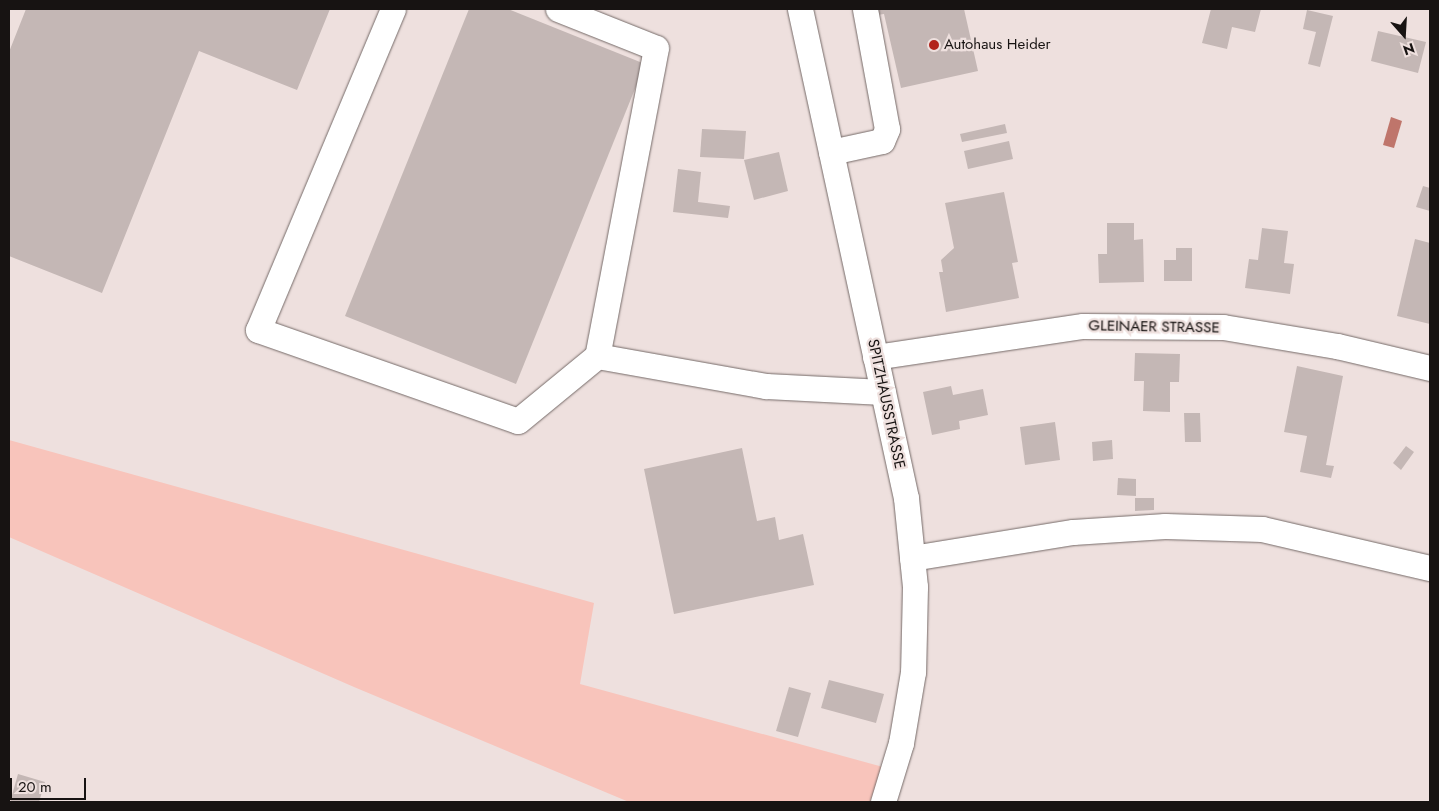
<!DOCTYPE html>
<style>
body{margin:0}
#map{position:relative;width:1439px;height:811px;overflow:hidden;background:#eee0de;font-family:Jost,sans-serif}
div>[style]{position:absolute}
[style*='--x']{left:calc(var(--x)*1px);top:calc(var(--y)*1px);width:calc(var(--w)*1px);rotate:calc(var(--a)*1deg)}
.green>*{inset:0;background:#f8c4bb}
.water>*{inset:0;background:#bf756b}
.building>*{inset:0;background:#c4b7b5}
.roads{filter:drop-shadow(0 0 1px #756a68) drop-shadow(0 0 1px #756a68)}
.minor>*{height:25px;margin:-12.5px;padding:0 12.5px;transform-origin:12.5px;border-radius:12.5px;background:#fff}
.dots>*{width:14px;height:14px;translate:-50% -50%;box-sizing:border-box;border:2px solid #eee0de;border-radius:50%}
span{translate:-50% -50%;white-space:nowrap;text-align:center;line-height:1.15;-webkit-text-stroke:4.5px #eee0de;paint-order:stroke}
.poi-label{font-size:15px;color:#171312}
.left{translate:0 -50%;text-align:left}
.street-label{font-size:15px;color:#171312}
.frame{position:absolute;inset:0;border:10px solid #171312;pointer-events:none}
.north{position:absolute;left:1379px;top:10px;width:50px;height:50px;-webkit-text-stroke:4px #eee0de;paint-order:stroke;rotate:161deg;font-size:14px;font-weight:700;line-height:20px;text-align:center;color:#171312}
.north::after{content:'';display:block;margin:auto;width:18px;height:22px;background:#171312;clip-path:polygon(50% 0,100% 100%,50% 72%,0 100%)}
.scale{position:absolute;left:10px;top:778px;width:76px;height:22px;box-sizing:border-box;border:2px solid #171312;border-top:0;padding-left:6px;font-size:15px;line-height:18px;white-space:nowrap;color:#171312;-webkit-text-stroke:4px #eee0de;paint-order:stroke}
</style>
<div id="map">
<div class="green">
<i style="clip-path:polygon(9px 440px,594px 603px,580px 684px,883px 767px,870px 802px,629px 802px,354px 687px,9px 537px)"></i>
</div>
<div class="water">
<i style="clip-path:polygon(1391px 117px,1402px 121px,1394px 148px,1383px 145px)"></i>
</div>
<div class="building">
<i style="clip-path:polygon(26px 9px,330px 9px,297px 90px,199px 51px,102px 293px,9px 256px,9px 52px)"></i>
<i style="clip-path:polygon(469px 9px,508px 9px,645px 64px,516px 384px,345px 316px)"></i>
<i style="clip-path:polygon(876px 9px,964px 9px,978px 71px,901px 88px,884px 14px,877px 15px)"></i>
<i style="clip-path:polygon(1211px 9px,1261px 9px,1255px 32px,1232px 27px,1227px 49px,1202px 43px)"></i>
<i style="clip-path:polygon(1307px 10px,1333px 16px,1320px 67px,1308px 64px,1316px 32px,1303px 29px)"></i>
<i style="clip-path:polygon(1378px 31px,1426px 42px,1418px 73px,1371px 61px)"></i>
<i style="clip-path:polygon(1005px 124px,1007px 133px,962px 142px,960px 134px)"></i>
<i style="clip-path:polygon(702px 129px,746px 131px,744px 159px,700px 157px)"></i>
<i style="clip-path:polygon(1009px 141px,1013px 159px,968px 169px,964px 151px)"></i>
<i style="clip-path:polygon(779px 152px,788px 191px,754px 200px,744px 160px)"></i>
<i style="clip-path:polygon(678px 169px,701px 172px,698px 202px,730px 206px,728px 218px,673px 212px)"></i>
<i style="clip-path:polygon(1423px 186px,1430px 188px,1430px 211px,1416px 207px)"></i>
<i style="clip-path:polygon(1004px 192px,1018px 262px,1012px 263px,1019px 298px,946px 312px,939px 272px,943px 272px,941px 260px,954px 248px,945px 203px)"></i>
<i style="clip-path:polygon(1107px 223px,1134px 223px,1134px 240px,1143px 239px,1144px 282px,1099px 283px,1098px 254px,1107px 254px)"></i>
<i style="clip-path:polygon(1262px 228px,1288px 231px,1284px 263px,1294px 264px,1290px 294px,1245px 288px,1249px 259px,1258px 260px)"></i>
<i style="clip-path:polygon(1415px 239px,1430px 243px,1430px 324px,1397px 316px)"></i>
<i style="clip-path:polygon(1176px 248px,1192px 248px,1192px 281px,1164px 281px,1164px 260px,1176px 260px)"></i>
<i style="clip-path:polygon(1135px 353px,1180px 354px,1179px 382px,1170px 382px,1170px 412px,1143px 411px,1144px 381px,1134px 381px)"></i>
<i style="clip-path:polygon(1297px 366px,1343px 376px,1326px 465px,1334px 466px,1331px 478px,1300px 472px,1307px 436px,1284px 432px)"></i>
<i style="clip-path:polygon(951px 386px,953px 395px,983px 389px,988px 415px,959px 421px,960px 429px,932px 435px,923px 392px)"></i>
<i style="clip-path:polygon(1184px 413px,1200px 413px,1201px 442px,1185px 442px)"></i>
<i style="clip-path:polygon(1055px 422px,1060px 460px,1025px 465px,1020px 427px)"></i>
<i style="clip-path:polygon(1112px 440px,1113px 459px,1093px 461px,1092px 442px)"></i>
<i style="clip-path:polygon(1406px 446px,1414px 452px,1401px 470px,1393px 463px)"></i>
<i style="clip-path:polygon(742px 448px,757px 521px,775px 517px,779px 540px,803px 534px,814px 585px,674px 614px,644px 469px)"></i>
<i style="clip-path:polygon(1118px 478px,1136px 479px,1136px 496px,1117px 495px)"></i>
<i style="clip-path:polygon(1135px 498px,1154px 498px,1154px 510px,1135px 511px)"></i>
<i style="clip-path:polygon(829px 680px,884px 694px,876px 723px,821px 708px)"></i>
<i style="clip-path:polygon(789px 687px,811px 693px,798px 737px,776px 731px)"></i>
<i style="clip-path:polygon(18px 774px,45px 782px,39px 802px,10px 802px)"></i>
</div>
<div class="roads">
<div class="minor">
<i style="--x:393;--y:9;--w:348;--a:112.8"></i>
<i style="--x:258;--y:330;--w:275;--a:19.3"></i>
<i style="--x:518;--y:421;--w:102;--a:-39.4"></i>
<i style="--x:597;--y:356;--w:172;--a:10.1"></i>
<i style="--x:766;--y:386;--w:117;--a:2.9"></i>
<i style="--x:558;--y:9;--w:105;--a:21.7"></i>
<i style="--x:656;--y:48;--w:314;--a:100.8"></i>
<i style="--x:800;--y:9;--w:500;--a:77.77"></i>
<i style="--x:906;--y:498;--w:89;--a:84.2"></i>
<i style="--x:915;--y:587;--w:85;--a:91.3"></i>
<i style="--x:913;--y:672;--w:72;--a:99.6"></i>
<i style="--x:901;--y:743;--w:62;--a:107"></i>
<i style="--x:831;--y:152;--w:52;--a:-12.2"></i>
<i style="--x:882;--y:141;--w:13;--a:-67"></i>
<i style="--x:887;--y:129;--w:122;--a:-100.4"></i>
<i style="--x:875;--y:357;--w:210;--a:-8.5"></i>
<i style="--x:1083;--y:326;--w:140;--a:0.4"></i>
<i style="--x:1223;--y:327;--w:116;--a:9.5"></i>
<i style="--x:1337;--y:346;--w:96;--a:13.3"></i>
<i style="--x:912;--y:558;--w:163;--a:-9.2"></i>
<i style="--x:1073;--y:532;--w:92;--a:-3.7"></i>
<i style="--x:1165;--y:526;--w:97;--a:1.8"></i>
<i style="--x:1262;--y:529;--w:172;--a:13.1"></i>
</div>
</div>
<div class="dots">
<i style="left:934px;top:45px;background:#b2231b"></i>
</div>
<div class="poi-label">
<span class="left" style="left:944px;top:45px">Autohaus Heider</span>
</div>
<div class="street-label">
<span style="left:1154px;top:327px;rotate:1deg">GLEINAER STRASSE</span>
<span style="left:886px;top:404px;rotate:78deg">SPITZHAUSSTRASSE</span>
</div>
<div class="frame"></div>
<div class="north">N</div>
<div class="scale">20 m</div>
</div>
